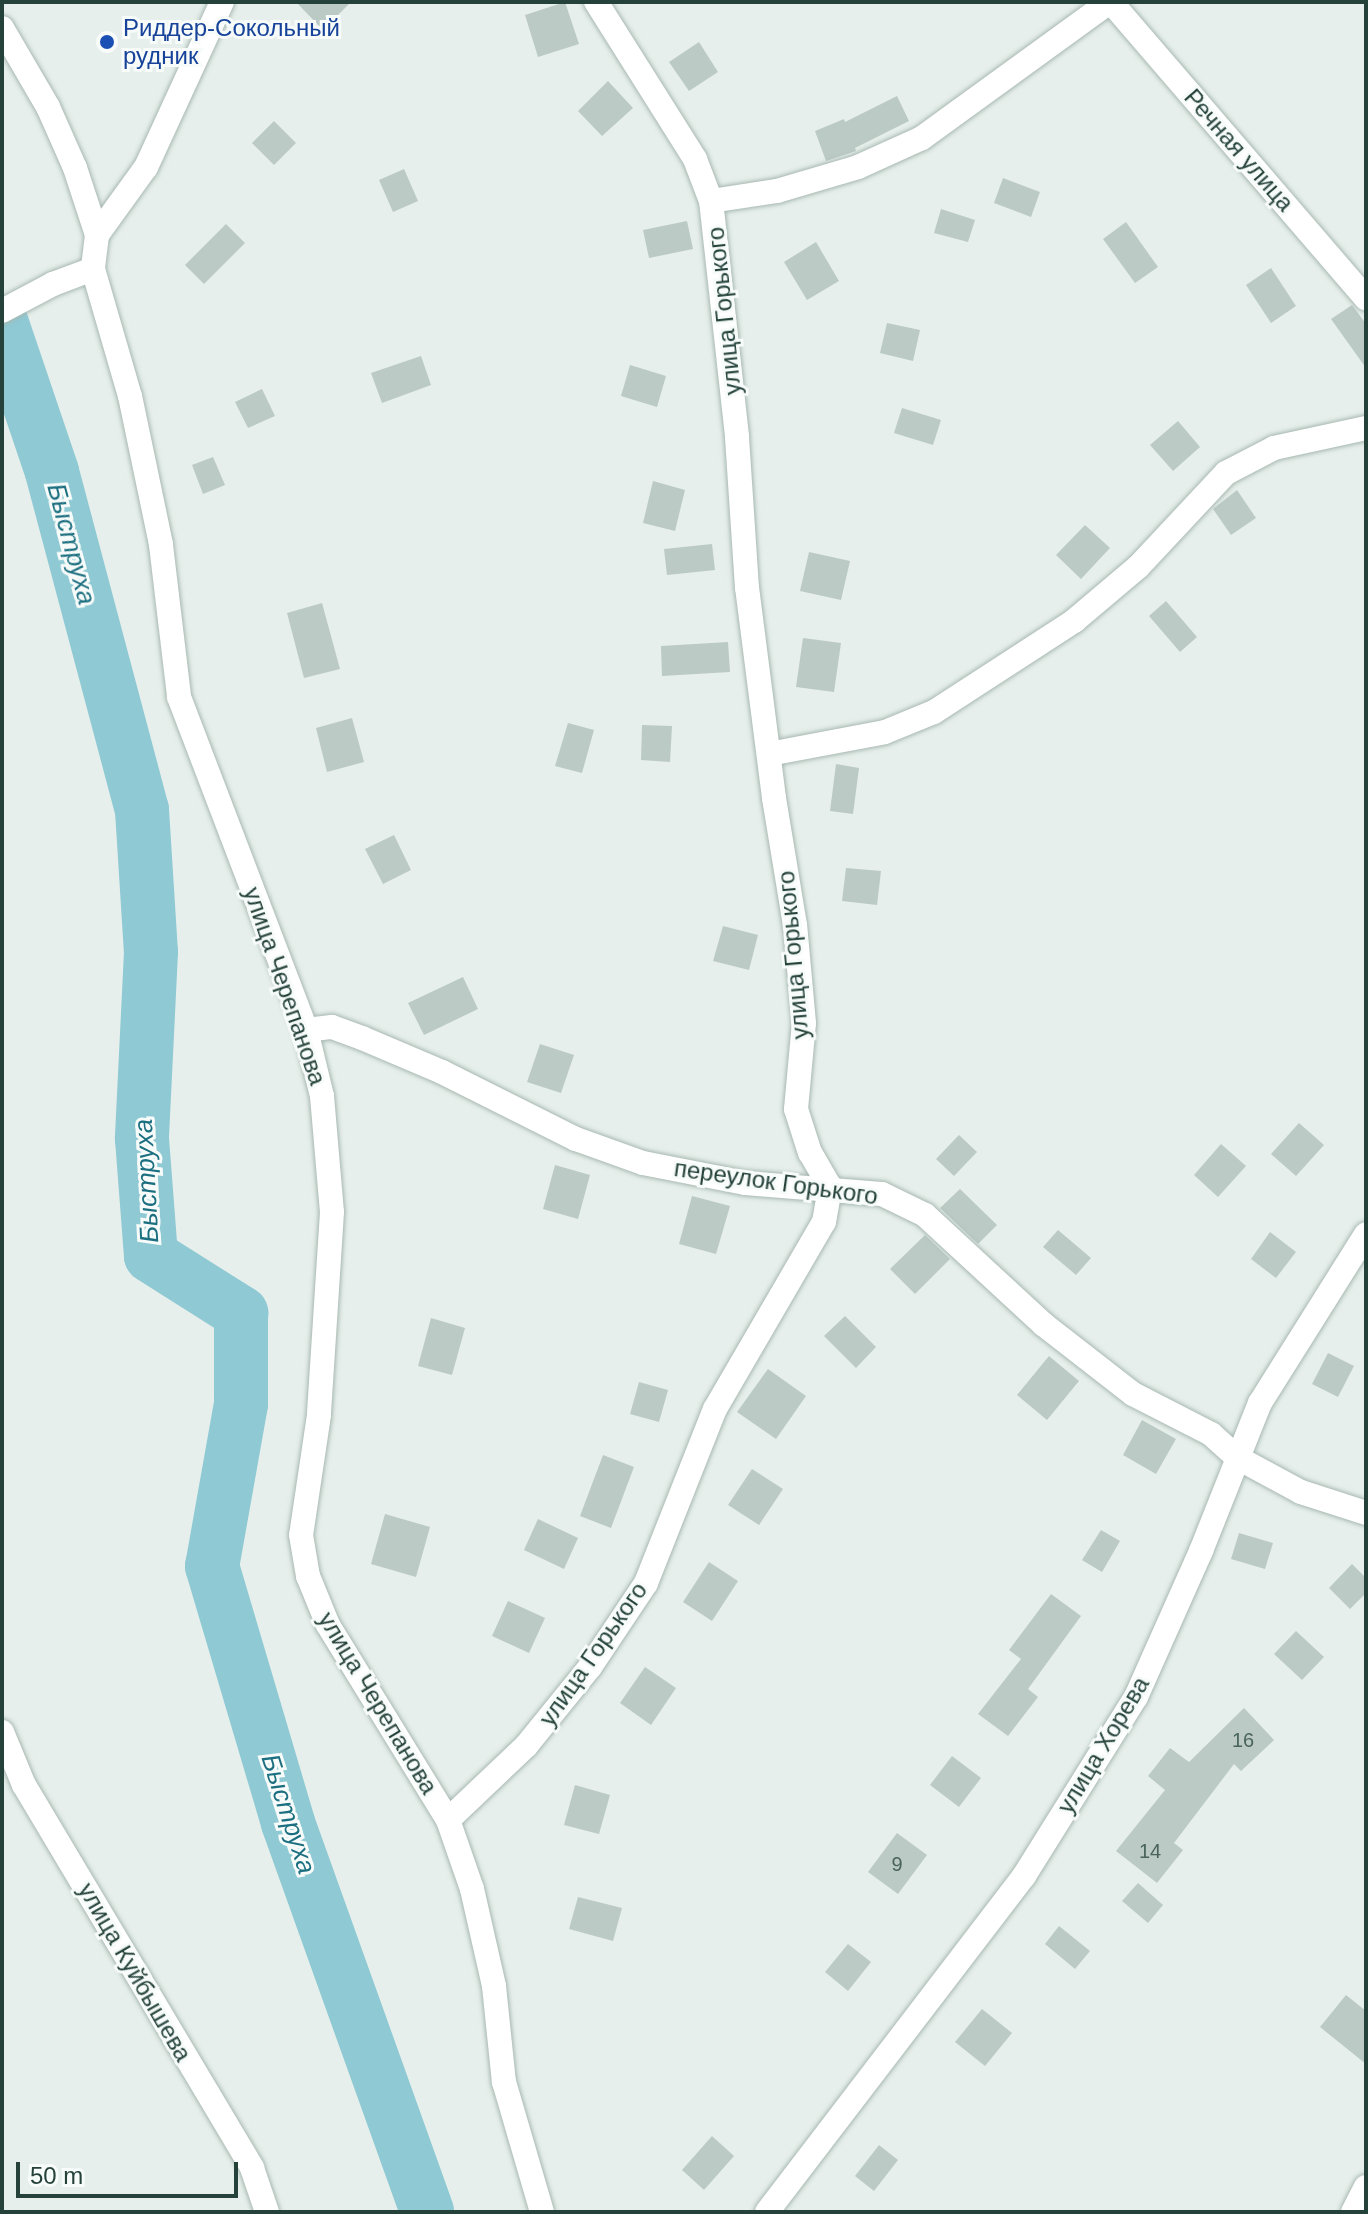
<!DOCTYPE html>
<meta charset="utf-8">
<style>
body{margin:0}
#map{position:relative;width:1368px;height:2214px;overflow:hidden;background:#e6efeb;font-family:Helvetica,sans-serif}
div>[style]{position:absolute}
[style*='--x']{left:calc(var(--x)*1px);top:calc(var(--y)*1px);width:calc(var(--w)*1px);rotate:calc(var(--a)*1deg)}
.river>*{height:54px;margin:-27px;padding:0 27px;transform-origin:27px;border-radius:27px;background:#8ec9d4}
.building>*{inset:0;background:#bbcac4}
.roads{filter:drop-shadow(0 0 2px #a8b8b2) drop-shadow(0 0 2px #a8b8b2)}
.street>*{height:24px;margin:-12px;padding:0 12px;transform-origin:12px;border-radius:12px;background:#fff}
.dots>*{width:22px;height:22px;translate:-50% -50%;box-sizing:border-box;border:4px solid #f7fbf9;border-radius:50%}
span{translate:-50% -50%;white-space:nowrap;text-align:center;line-height:1.15;-webkit-text-stroke:6px #f7fbf9;paint-order:stroke}
.number-label{font-size:20px;color:#4a645c}
.number-label span{-webkit-text-stroke-width:0}
.transit-label{font-size:24px;color:#164399}
.left{translate:0 -50%;text-align:left}
.street-label{font-size:24px;color:#24423a}
.water-label{font-size:26px;color:#1c6f80;font-style:italic}
.frame{position:absolute;inset:0;border:4px solid #24423a;pointer-events:none}
.scale{position:absolute;left:16px;top:2162px;width:222px;height:36px;box-sizing:border-box;border:4px solid #24423a;border-top:0;padding-left:10px;font-size:24px;line-height:28px;white-space:nowrap;color:#24423a;-webkit-text-stroke:6px #f7fbf9;paint-order:stroke}
</style>
<div id="map">
<div class="river">
<i style="--x:2;--y:324;--w:156;--a:71.3"></i>
<i style="--x:52;--y:472;--w:350;--a:75.1"></i>
<i style="--x:142;--y:810;--w:142;--a:86.4"></i>
<i style="--x:151;--y:952;--w:187;--a:92.8"></i>
<i style="--x:142;--y:1139;--w:117;--a:85.6"></i>
<i style="--x:151;--y:1256;--w:107;--a:32.3"></i>
<i style="--x:241;--y:1313;--w:91;--a:90"></i>
<i style="--x:241;--y:1404;--w:165;--a:100.1"></i>
<i style="--x:212;--y:1566;--w:268;--a:73.5"></i>
<i style="--x:288;--y:1823;--w:413;--a:70.3"></i>
</div>
<div class="building">
<i style="clip-path:polygon(296px 2px,351px 2px,323px 30px)"></i>
<i style="clip-path:polygon(565px 2px,579px 44px,538px 57px,525px 15px)"></i>
<i style="clip-path:polygon(699px 42px,718px 72px,689px 91px,669px 62px)"></i>
<i style="clip-path:polygon(608px 81px,633px 108px,602px 136px,578px 111px)"></i>
<i style="clip-path:polygon(897px 96px,909px 121px,855px 148px,856px 151px,826px 161px,815px 131px,844px 119px,845px 122px)"></i>
<i style="clip-path:polygon(274px 121px,296px 143px,274px 165px,252px 143px)"></i>
<i style="clip-path:polygon(404px 169px,418px 201px,393px 212px,379px 180px)"></i>
<i style="clip-path:polygon(1003px 178px,1040px 192px,1031px 217px,994px 203px)"></i>
<i style="clip-path:polygon(941px 209px,975px 220px,968px 242px,934px 233px)"></i>
<i style="clip-path:polygon(687px 221px,693px 249px,649px 258px,643px 230px)"></i>
<i style="clip-path:polygon(1126px 222px,1158px 267px,1135px 283px,1103px 239px)"></i>
<i style="clip-path:polygon(226px 224px,245px 243px,204px 284px,185px 265px)"></i>
<i style="clip-path:polygon(816px 242px,839px 281px,807px 300px,784px 262px)"></i>
<i style="clip-path:polygon(1271px 268px,1296px 306px,1271px 323px,1246px 285px)"></i>
<i style="clip-path:polygon(1352px 305px,1366px 324px,1366px 368px,1331px 319px)"></i>
<i style="clip-path:polygon(887px 323px,920px 330px,913px 361px,880px 353px)"></i>
<i style="clip-path:polygon(421px 356px,431px 385px,382px 403px,371px 373px)"></i>
<i style="clip-path:polygon(630px 365px,666px 376px,657px 407px,621px 396px)"></i>
<i style="clip-path:polygon(262px 389px,275px 416px,248px 428px,235px 402px)"></i>
<i style="clip-path:polygon(902px 408px,941px 420px,933px 445px,894px 433px)"></i>
<i style="clip-path:polygon(1178px 421px,1200px 447px,1173px 471px,1150px 445px)"></i>
<i style="clip-path:polygon(213px 457px,225px 485px,203px 494px,192px 465px)"></i>
<i style="clip-path:polygon(653px 481px,685px 490px,675px 531px,643px 523px)"></i>
<i style="clip-path:polygon(1237px 490px,1256px 518px,1231px 535px,1213px 509px)"></i>
<i style="clip-path:polygon(1085px 525px,1110px 548px,1081px 579px,1056px 555px)"></i>
<i style="clip-path:polygon(712px 544px,715px 570px,667px 575px,664px 549px)"></i>
<i style="clip-path:polygon(809px 552px,850px 561px,841px 600px,800px 591px)"></i>
<i style="clip-path:polygon(1166px 601px,1197px 637px,1180px 652px,1149px 616px)"></i>
<i style="clip-path:polygon(322px 603px,340px 669px,304px 678px,287px 613px)"></i>
<i style="clip-path:polygon(803px 638px,841px 643px,834px 692px,796px 687px)"></i>
<i style="clip-path:polygon(728px 642px,730px 672px,662px 676px,661px 646px)"></i>
<i style="clip-path:polygon(352px 718px,364px 762px,327px 772px,316px 728px)"></i>
<i style="clip-path:polygon(568px 723px,594px 730px,582px 773px,555px 766px)"></i>
<i style="clip-path:polygon(642px 725px,672px 726px,670px 762px,641px 760px)"></i>
<i style="clip-path:polygon(836px 764px,859px 768px,853px 814px,830px 811px)"></i>
<i style="clip-path:polygon(394px 835px,411px 870px,383px 884px,365px 849px)"></i>
<i style="clip-path:polygon(846px 868px,881px 871px,877px 905px,842px 901px)"></i>
<i style="clip-path:polygon(723px 926px,758px 935px,749px 970px,713px 961px)"></i>
<i style="clip-path:polygon(463px 977px,478px 1009px,424px 1035px,408px 1003px)"></i>
<i style="clip-path:polygon(540px 1044px,574px 1055px,561px 1093px,527px 1082px)"></i>
<i style="clip-path:polygon(1299px 1123px,1324px 1145px,1296px 1176px,1271px 1154px)"></i>
<i style="clip-path:polygon(959px 1135px,977px 1152px,954px 1176px,936px 1159px)"></i>
<i style="clip-path:polygon(1221px 1144px,1246px 1166px,1218px 1197px,1194px 1175px)"></i>
<i style="clip-path:polygon(555px 1165px,590px 1175px,578px 1219px,543px 1209px)"></i>
<i style="clip-path:polygon(960px 1189px,997px 1225px,978px 1244px,940px 1208px)"></i>
<i style="clip-path:polygon(692px 1196px,730px 1206px,716px 1254px,679px 1244px)"></i>
<i style="clip-path:polygon(1058px 1230px,1091px 1258px,1076px 1275px,1043px 1247px)"></i>
<i style="clip-path:polygon(1270px 1232px,1296px 1252px,1276px 1278px,1251px 1259px)"></i>
<i style="clip-path:polygon(925px 1235px,950px 1259px,915px 1294px,890px 1269px)"></i>
<i style="clip-path:polygon(845px 1316px,876px 1347px,856px 1368px,824px 1336px)"></i>
<i style="clip-path:polygon(431px 1318px,465px 1328px,452px 1375px,418px 1366px)"></i>
<i style="clip-path:polygon(1328px 1353px,1354px 1366px,1338px 1397px,1312px 1384px)"></i>
<i style="clip-path:polygon(1049px 1356px,1079px 1381px,1047px 1420px,1017px 1395px)"></i>
<i style="clip-path:polygon(768px 1369px,806px 1396px,776px 1439px,737px 1412px)"></i>
<i style="clip-path:polygon(639px 1382px,668px 1390px,659px 1422px,630px 1414px)"></i>
<i style="clip-path:polygon(1142px 1420px,1176px 1439px,1156px 1474px,1123px 1455px)"></i>
<i style="clip-path:polygon(603px 1455px,634px 1467px,611px 1528px,580px 1516px)"></i>
<i style="clip-path:polygon(752px 1469px,783px 1489px,759px 1525px,728px 1505px)"></i>
<i style="clip-path:polygon(385px 1514px,430px 1527px,416px 1577px,371px 1564px)"></i>
<i style="clip-path:polygon(538px 1519px,578px 1538px,564px 1569px,524px 1550px)"></i>
<i style="clip-path:polygon(1101px 1530px,1120px 1541px,1102px 1572px,1082px 1560px)"></i>
<i style="clip-path:polygon(1239px 1533px,1273px 1543px,1265px 1569px,1231px 1559px)"></i>
<i style="clip-path:polygon(709px 1562px,738px 1581px,712px 1621px,683px 1602px)"></i>
<i style="clip-path:polygon(1352px 1564px,1366px 1578px,1366px 1593px,1350px 1609px,1329px 1588px)"></i>
<i style="clip-path:polygon(1051px 1594px,1081px 1616px,1028px 1689px,1038px 1697px,1008px 1736px,978px 1714px,1021px 1659px,1009px 1650px)"></i>
<i style="clip-path:polygon(508px 1601px,545px 1618px,529px 1653px,492px 1636px)"></i>
<i style="clip-path:polygon(1296px 1631px,1324px 1657px,1302px 1680px,1274px 1654px)"></i>
<i style="clip-path:polygon(645px 1667px,676px 1688px,651px 1725px,620px 1703px)"></i>
<i style="clip-path:polygon(1244px 1708px,1274px 1740px,1241px 1771px,1234px 1764px,1174px 1843px,1183px 1850px,1157px 1883px,1116px 1851px,1165px 1790px,1148px 1776px,1170px 1748px,1189px 1762px)"></i>
<i style="clip-path:polygon(952px 1756px,981px 1778px,959px 1807px,930px 1785px)"></i>
<i style="clip-path:polygon(575px 1785px,610px 1795px,599px 1834px,564px 1825px)"></i>
<i style="clip-path:polygon(897px 1833px,927px 1855px,898px 1894px,868px 1872px)"></i>
<i style="clip-path:polygon(1138px 1883px,1163px 1905px,1148px 1923px,1122px 1901px)"></i>
<i style="clip-path:polygon(578px 1897px,622px 1908px,613px 1941px,569px 1929px)"></i>
<i style="clip-path:polygon(1059px 1926px,1090px 1951px,1075px 1969px,1045px 1944px)"></i>
<i style="clip-path:polygon(848px 1944px,871px 1962px,848px 1991px,825px 1972px)"></i>
<i style="clip-path:polygon(1346px 1995px,1366px 2011px,1366px 2064px,1320px 2027px)"></i>
<i style="clip-path:polygon(982px 2009px,1012px 2033px,985px 2066px,955px 2042px)"></i>
<i style="clip-path:polygon(712px 2136px,734px 2156px,704px 2190px,682px 2170px)"></i>
<i style="clip-path:polygon(879px 2145px,898px 2160px,874px 2191px,855px 2176px)"></i>
</div>
<div class="roads">
<div class="street">
<i style="--x:222;--y:2;--w:182;--a:114.7"></i>
<i style="--x:146;--y:167;--w:84;--a:125.8"></i>
<i style="--x:97;--y:235;--w:34;--a:97"></i>
<i style="--x:93;--y:269;--w:132;--a:73.8"></i>
<i style="--x:130;--y:396;--w:152;--a:78.2"></i>
<i style="--x:161;--y:545;--w:153;--a:83.2"></i>
<i style="--x:179;--y:697;--w:356;--a:69.1"></i>
<i style="--x:306;--y:1030;--w:68;--a:76.4"></i>
<i style="--x:322;--y:1096;--w:116;--a:85.1"></i>
<i style="--x:332;--y:1212;--w:203;--a:93.7"></i>
<i style="--x:319;--y:1415;--w:121;--a:98.5"></i>
<i style="--x:301;--y:1535;--w:42;--a:80.3"></i>
<i style="--x:308;--y:1576;--w:53;--a:67.8"></i>
<i style="--x:328;--y:1625;--w:229;--a:58.4"></i>
<i style="--x:448;--y:1820;--w:73;--a:70.8"></i>
<i style="--x:472;--y:1889;--w:99;--a:77.2"></i>
<i style="--x:494;--y:1986;--w:97;--a:84.1"></i>
<i style="--x:504;--y:2082;--w:135;--a:73.7"></i>
<i style="--x:1111;--y:2;--w:391;--a:49.3"></i>
<i style="--x:2;--y:28;--w:91;--a:59.8"></i>
<i style="--x:48;--y:107;--w:67;--a:66.1"></i>
<i style="--x:75;--y:168;--w:71;--a:71.8"></i>
<i style="--x:711;--y:201;--w:67;--a:-8.6"></i>
<i style="--x:777;--y:191;--w:84;--a:-16.5"></i>
<i style="--x:858;--y:167;--w:70;--a:-24.4"></i>
<i style="--x:922;--y:138;--w:231;--a:-36"></i>
<i style="--x:2;--y:311;--w:58;--a:-27.9"></i>
<i style="--x:53;--y:284;--w:43;--a:-20.6"></i>
<i style="--x:769;--y:754;--w:118;--a:-10.7"></i>
<i style="--x:885;--y:732;--w:53;--a:-22.2"></i>
<i style="--x:934;--y:712;--w:167;--a:-33"></i>
<i style="--x:1074;--y:621;--w:84;--a:-40.2"></i>
<i style="--x:1138;--y:567;--w:129;--a:-46.9"></i>
<i style="--x:1226;--y:473;--w:54;--a:-27.5"></i>
<i style="--x:1274;--y:448;--w:94;--a:-12.3"></i>
<i style="--x:306;--y:1030;--w:26;--a:-7"></i>
<i style="--x:332;--y:1027;--w:32;--a:20"></i>
<i style="--x:362;--y:1038;--w:87;--a:23"></i>
<i style="--x:442;--y:1072;--w:150;--a:26.6"></i>
<i style="--x:576;--y:1139;--w:71;--a:19.7"></i>
<i style="--x:643;--y:1163;--w:104;--a:11.1"></i>
<i style="--x:745;--y:1183;--w:137;--a:4.6"></i>
<i style="--x:882;--y:1194;--w:48;--a:26"></i>
<i style="--x:925;--y:1215;--w:161;--a:42.7"></i>
<i style="--x:1043;--y:1324;--w:114;--a:37.9"></i>
<i style="--x:1133;--y:1394;--w:88;--a:27.1"></i>
<i style="--x:1211;--y:1434;--w:36;--a:42"></i>
<i style="--x:1238;--y:1458;--w:72;--a:28.4"></i>
<i style="--x:1301;--y:1492;--w:68;--a:17.9"></i>
<i style="--x:2;--y:1732;--w:57;--a:67.5"></i>
<i style="--x:24;--y:1785;--w:446;--a:59.2"></i>
<i style="--x:252;--y:2168;--w:46;--a:71.2"></i>
<i style="--x:448;--y:1820;--w:108;--a:-43.5"></i>
<i style="--x:526;--y:1746;--w:102;--a:-51"></i>
<i style="--x:590;--y:1667;--w:101;--a:-56.3"></i>
<i style="--x:646;--y:1583;--w:187;--a:-68.4"></i>
<i style="--x:715;--y:1409;--w:216;--a:-59.8"></i>
<i style="--x:824;--y:1222;--w:36;--a:-80"></i>
<i style="--x:830;--y:1187;--w:39;--a:-120"></i>
<i style="--x:810;--y:1153;--w:46;--a:-107.7"></i>
<i style="--x:796;--y:1109;--w:86;--a:-84.7"></i>
<i style="--x:804;--y:1023;--w:98;--a:-95.2"></i>
<i style="--x:795;--y:925;--w:129;--a:-99.4"></i>
<i style="--x:774;--y:798;--w:212;--a:-97.3"></i>
<i style="--x:747;--y:588;--w:152;--a:-93.8"></i>
<i style="--x:737;--y:436;--w:236;--a:-96.3"></i>
<i style="--x:711;--y:201;--w:45;--a:-110.9"></i>
<i style="--x:695;--y:159;--w:186;--a:-122.2"></i>
<i style="--x:767;--y:2212;--w:423;--a:-52.6"></i>
<i style="--x:1024;--y:1876;--w:211;--a:-58"></i>
<i style="--x:1136;--y:1697;--w:160;--a:-66"></i>
<i style="--x:1201;--y:1551;--w:159;--a:-68.3"></i>
<i style="--x:1260;--y:1403;--w:199;--a:-57.9"></i>
<i style="--x:1353;--y:2212;--w:28;--a:-63"></i>
</div>
</div>
<div class="dots">
<i style="left:107px;top:42px;background:#1a4fb4"></i>
</div>
<div class="number-label">
<span style="left:1243px;top:1740px">16</span>
<span style="left:1150px;top:1851px">14</span>
<span style="left:897px;top:1864px">9</span>
</div>
<div class="transit-label">
<span class="left" style="left:123px;top:42px">Риддер-Сокольный<br>рудник</span>
</div>
<div class="street-label">
<span style="left:1239px;top:150px;rotate:49deg">Речная улица</span>
<span style="left:724px;top:311px;rotate:-96deg">улица Горького</span>
<span style="left:793px;top:955px;rotate:-95deg">улица Горького</span>
<span style="left:285px;top:986px;rotate:71deg">улица Черепанова</span>
<span style="left:776px;top:1182px;rotate:8deg">переулок Горького</span>
<span style="left:593px;top:1654px;rotate:-55deg">улица Горького</span>
<span style="left:378px;top:1703px;rotate:59deg">улица Черепанова</span>
<span style="left:1103px;top:1745px;rotate:-59deg">улица Хорева</span>
<span style="left:135px;top:1972px;rotate:60deg">улица Куйбышева</span>
</div>
<div class="water-label">
<span style="left:71px;top:544px;rotate:75deg">Быструха</span>
<span style="left:147px;top:1181px;rotate:-93deg">Быструха</span>
<span style="left:288px;top:1814px;rotate:72deg">Быструха</span>
</div>
<div class="frame"></div>
<div class="scale">50 m</div>
</div>
